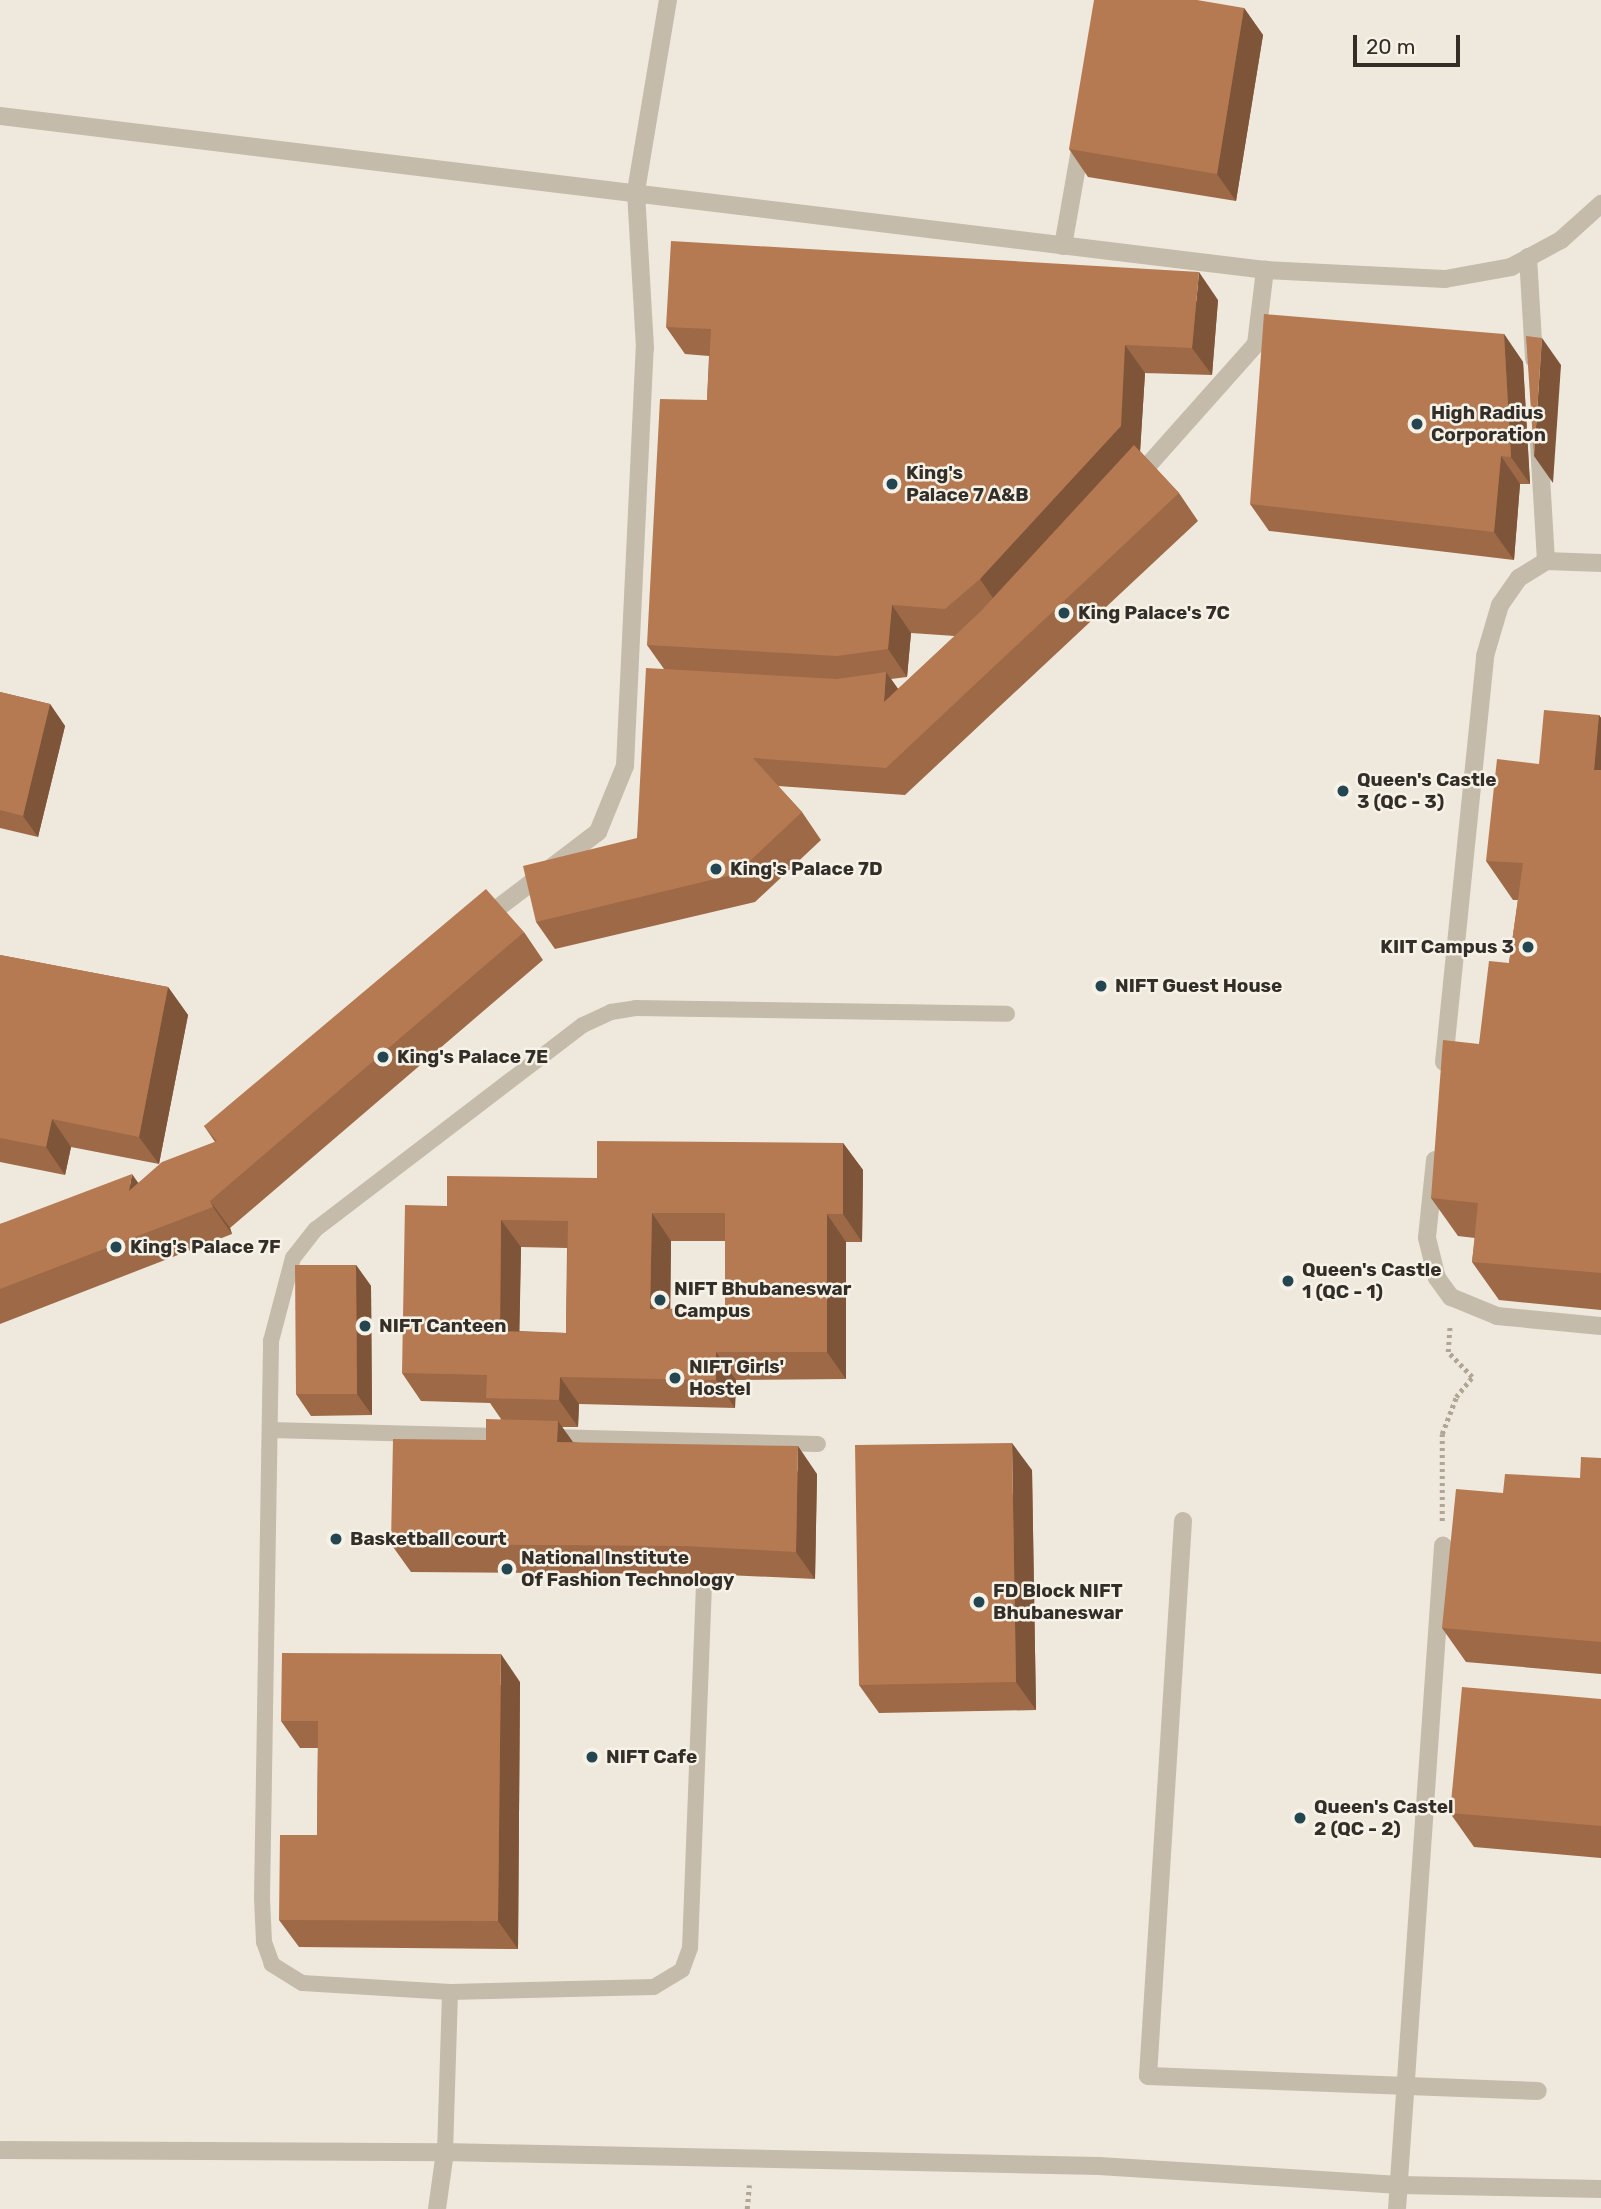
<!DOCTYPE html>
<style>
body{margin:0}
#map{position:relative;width:1601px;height:2209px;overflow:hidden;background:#efe9dd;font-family:Rubik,sans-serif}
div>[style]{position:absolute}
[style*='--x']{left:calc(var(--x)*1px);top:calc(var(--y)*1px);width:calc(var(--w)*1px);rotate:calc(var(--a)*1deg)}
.path>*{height:4.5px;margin-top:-2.25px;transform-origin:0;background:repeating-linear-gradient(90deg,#b1a595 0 3.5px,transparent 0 7px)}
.service>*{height:16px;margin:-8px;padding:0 8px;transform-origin:8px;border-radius:8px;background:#c5bbaa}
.minor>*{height:18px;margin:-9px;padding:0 9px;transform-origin:9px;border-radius:9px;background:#c5bbaa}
.wall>*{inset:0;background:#9d6947}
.shaded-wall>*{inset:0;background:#7f553a}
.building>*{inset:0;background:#b67a53}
.dots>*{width:19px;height:19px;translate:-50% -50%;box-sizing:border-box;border:4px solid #f7f2e8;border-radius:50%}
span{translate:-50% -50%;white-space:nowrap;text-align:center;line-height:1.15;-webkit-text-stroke:5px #f7f2e8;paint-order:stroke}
.poi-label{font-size:19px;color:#342e29;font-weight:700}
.left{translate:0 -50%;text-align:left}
.right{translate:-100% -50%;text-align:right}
.scale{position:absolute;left:1353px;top:35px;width:107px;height:32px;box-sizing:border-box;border:4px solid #342e29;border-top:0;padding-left:9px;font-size:21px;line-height:24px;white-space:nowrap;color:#342e29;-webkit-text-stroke:5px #f7f2e8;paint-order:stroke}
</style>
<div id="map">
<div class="path">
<i style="--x:1442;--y:1521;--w:87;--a:-90"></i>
<i style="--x:1442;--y:1434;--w:40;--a:-69"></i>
<i style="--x:1456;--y:1397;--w:26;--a:-51"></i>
<i style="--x:1472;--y:1377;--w:35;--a:-134"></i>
<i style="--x:1448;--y:1352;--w:28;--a:-86"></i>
<i style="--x:747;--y:2209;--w:24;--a:-85"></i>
</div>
<div class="service">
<i style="--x:271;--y:1430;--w:235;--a:1.5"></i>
<i style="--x:550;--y:1437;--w:268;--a:1.5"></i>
<i style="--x:704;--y:1584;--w:364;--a:92.2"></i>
<i style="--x:690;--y:1948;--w:23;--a:110"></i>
<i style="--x:682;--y:1970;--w:33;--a:149"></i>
<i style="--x:654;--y:1987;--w:204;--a:178.6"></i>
<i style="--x:450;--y:1992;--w:148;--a:-176.5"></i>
<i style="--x:302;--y:1983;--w:36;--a:-148"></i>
<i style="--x:272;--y:1964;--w:23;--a:-110"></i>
<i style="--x:264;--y:1942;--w:44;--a:-92.6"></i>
<i style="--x:262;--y:1898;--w:557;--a:-89.07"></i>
<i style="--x:271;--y:1341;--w:86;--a:-75.2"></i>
<i style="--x:293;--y:1258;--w:37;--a:-52"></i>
<i style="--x:316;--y:1229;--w:336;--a:-37.4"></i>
<i style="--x:583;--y:1025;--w:31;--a:-25"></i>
<i style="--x:611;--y:1012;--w:25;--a:-9"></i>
<i style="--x:636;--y:1008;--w:371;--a:0.9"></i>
<i style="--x:445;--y:2152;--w:160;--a:-88.2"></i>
</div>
<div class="minor">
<i style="--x:0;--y:116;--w:1274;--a:6.94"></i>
<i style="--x:1265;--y:270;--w:180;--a:2.9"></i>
<i style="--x:1445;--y:279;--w:67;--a:-10.3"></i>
<i style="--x:1511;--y:267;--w:57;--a:-28.4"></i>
<i style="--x:1561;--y:240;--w:54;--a:-42"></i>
<i style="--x:1063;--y:246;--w:110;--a:-80"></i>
<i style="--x:1528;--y:257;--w:102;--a:86.6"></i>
<i style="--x:1539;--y:443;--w:118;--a:86.6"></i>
<i style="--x:1135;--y:480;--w:182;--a:-48.3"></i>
<i style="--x:1256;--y:344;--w:75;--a:-83.1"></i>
<i style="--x:482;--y:920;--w:146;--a:-37.2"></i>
<i style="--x:598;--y:832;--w:71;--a:-67.8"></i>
<i style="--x:625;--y:766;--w:418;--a:-87.3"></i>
<i style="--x:645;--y:348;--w:157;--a:-93.3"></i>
<i style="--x:636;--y:191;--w:194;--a:-80.5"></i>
<i style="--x:1444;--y:1062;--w:408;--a:-84.2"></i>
<i style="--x:1485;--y:656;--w:53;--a:-73.6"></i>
<i style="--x:1500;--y:605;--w:33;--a:-55"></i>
<i style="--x:1519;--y:578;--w:32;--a:-32"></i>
<i style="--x:1546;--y:561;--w:55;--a:2.1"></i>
<i style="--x:1435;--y:1160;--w:78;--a:95.9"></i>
<i style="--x:1427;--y:1238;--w:41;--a:76"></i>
<i style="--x:1437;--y:1278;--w:24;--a:54"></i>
<i style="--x:1451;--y:1297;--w:50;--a:22.4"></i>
<i style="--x:1497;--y:1316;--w:104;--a:5.5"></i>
<i style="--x:1183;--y:1521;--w:556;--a:93.61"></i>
<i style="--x:1148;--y:2076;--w:390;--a:2.2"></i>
<i style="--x:0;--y:2150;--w:445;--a:0.3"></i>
<i style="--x:445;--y:2152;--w:654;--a:1.23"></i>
<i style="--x:1099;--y:2166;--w:301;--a:3.6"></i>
<i style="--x:1399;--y:2185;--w:202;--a:1.1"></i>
<i style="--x:437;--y:2209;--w:58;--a:-82"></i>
<i style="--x:1397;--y:2209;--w:665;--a:-86.03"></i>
</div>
<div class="wall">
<i style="clip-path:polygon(1244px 8px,1263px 35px,1236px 201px,1088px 177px,1069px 149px)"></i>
<i style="clip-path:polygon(evenodd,1218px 300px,1212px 375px,1145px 373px,1140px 451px,1179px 493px,1198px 521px,905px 795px,778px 786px,802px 812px,821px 840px,755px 902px,555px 949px,536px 922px,637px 838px,664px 669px,647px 645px,707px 400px,709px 356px,685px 354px,666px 327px,1218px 300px,911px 633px,955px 636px,898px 689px,891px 679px,907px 677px,911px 633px)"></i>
<i style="clip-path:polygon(1504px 334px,1523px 362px,1530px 484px,1520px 484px,1514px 560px,1269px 531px,1250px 504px)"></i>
<i style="clip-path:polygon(0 692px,50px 704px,65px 726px,38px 837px,0 828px)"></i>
<i style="clip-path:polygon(1599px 715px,1601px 718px,1601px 1310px,1499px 1300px,1472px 1262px,1475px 1238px,1458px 1236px,1431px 1198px,1479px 1044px,1509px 963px,1518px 900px,1513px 900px,1486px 861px,1539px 764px)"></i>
<i style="clip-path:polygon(524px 932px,543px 960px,230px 1228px,232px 1234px,0 1324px,0 1224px,138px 1183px,215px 1142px,204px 1126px)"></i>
<i style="clip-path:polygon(0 955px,168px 987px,188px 1015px,159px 1164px,71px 1147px,65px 1175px,0 1162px)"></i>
<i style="clip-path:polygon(evenodd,843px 1143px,863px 1170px,862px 1242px,846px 1242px,846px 1379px,736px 1380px,735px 1408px,579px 1404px,578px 1427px,562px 1427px,573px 1442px,817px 1474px,815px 1579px,704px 1574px,411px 1572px,391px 1544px,486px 1440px,501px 1419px,490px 1403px,421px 1401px,402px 1373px,447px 1206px,597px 1178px,843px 1143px,671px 1241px,725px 1241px,725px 1308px,670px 1309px,671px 1241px,843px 1143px,521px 1247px,567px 1248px,566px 1333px,519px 1331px,521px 1247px)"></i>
<i style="clip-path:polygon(356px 1265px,371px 1286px,372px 1415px,311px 1416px,296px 1394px)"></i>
<i style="clip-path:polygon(1601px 1458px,1601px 1674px,1466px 1662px,1442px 1628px,1503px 1493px,1580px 1478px)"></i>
<i style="clip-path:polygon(1032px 1470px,1036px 1710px,879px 1713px,859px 1685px)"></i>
<i style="clip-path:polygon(520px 1682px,518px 1949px,299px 1947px,279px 1920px,317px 1835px,318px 1748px,300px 1748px,281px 1721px)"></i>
<i style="clip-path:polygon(1601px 1699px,1601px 1858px,1474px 1847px,1450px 1813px)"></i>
</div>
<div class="shaded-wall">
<i style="clip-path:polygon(1244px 8px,1263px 35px,1236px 201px,1217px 174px)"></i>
<i style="clip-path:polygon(1199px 272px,1218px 300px,1212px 375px,1192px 348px)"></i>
<i style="clip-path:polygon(1504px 334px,1523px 362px,1530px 484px,1511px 457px)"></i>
<i style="clip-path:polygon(1542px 338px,1561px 365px,1553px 483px,1534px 456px)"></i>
<i style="clip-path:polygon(1125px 345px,1145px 373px,1140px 453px,999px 607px,980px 579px)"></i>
<i style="clip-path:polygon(1501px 456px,1520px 484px,1514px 560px,1494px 532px)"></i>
<i style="clip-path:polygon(892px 605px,911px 633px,907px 677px,888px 649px)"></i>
<i style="clip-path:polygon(886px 672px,906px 700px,884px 702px)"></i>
<i style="clip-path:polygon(50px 704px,65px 726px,38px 837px,23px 816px)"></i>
<i style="clip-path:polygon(1599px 715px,1601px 718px,1601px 779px,1594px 770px)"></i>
<i style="clip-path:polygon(168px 987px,188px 1015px,159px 1164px,139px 1137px)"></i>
<i style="clip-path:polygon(52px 1119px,71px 1147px,65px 1175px,46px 1147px)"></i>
<i style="clip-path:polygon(843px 1143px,863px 1170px,862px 1242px,843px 1214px)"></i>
<i style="clip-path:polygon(132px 1174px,151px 1201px,129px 1191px)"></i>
<i style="clip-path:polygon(210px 1201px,230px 1228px,232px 1234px,213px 1207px)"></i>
<i style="clip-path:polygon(652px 1213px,671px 1241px,670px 1336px,650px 1309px)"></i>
<i style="clip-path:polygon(827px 1214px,846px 1242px,846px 1379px,827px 1352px)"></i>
<i style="clip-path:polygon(501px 1220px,521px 1247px,519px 1358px,500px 1331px)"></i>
<i style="clip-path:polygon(356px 1265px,371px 1286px,372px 1415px,357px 1394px)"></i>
<i style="clip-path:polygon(716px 1352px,736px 1380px,735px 1408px,716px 1380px)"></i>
<i style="clip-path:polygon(560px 1377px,579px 1404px,578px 1427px,559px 1400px)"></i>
<i style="clip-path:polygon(558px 1421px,577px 1448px,557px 1442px)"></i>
<i style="clip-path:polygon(1012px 1443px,1032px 1470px,1036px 1710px,1016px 1682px)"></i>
<i style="clip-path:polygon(798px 1446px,817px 1474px,815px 1579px,796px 1552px)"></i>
<i style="clip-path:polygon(501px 1654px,520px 1682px,518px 1949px,498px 1921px)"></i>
</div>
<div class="building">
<i style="clip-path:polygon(1094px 0,1197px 0,1244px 8px,1217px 174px,1069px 149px)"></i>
<i style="clip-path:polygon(671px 241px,1199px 272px,1192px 348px,1125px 345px,1121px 426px,980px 579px,945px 609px,892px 605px,888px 649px,837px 656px,647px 645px,660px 399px,707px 400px,711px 329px,666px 327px)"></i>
<i style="clip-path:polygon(1264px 314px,1504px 334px,1511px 457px,1501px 456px,1494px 532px,1250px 504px)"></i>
<i style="clip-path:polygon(1526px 336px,1542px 338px,1534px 456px)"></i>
<i style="clip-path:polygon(1134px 445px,1179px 493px,886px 768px,753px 758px,802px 812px,736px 874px,536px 922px,523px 866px,637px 838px,646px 668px,837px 679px,886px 672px,884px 702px,981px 611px)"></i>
<i style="clip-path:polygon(0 692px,50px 704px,23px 816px,0 810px)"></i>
<i style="clip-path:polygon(1544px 710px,1599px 715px,1594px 770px,1601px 770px,1601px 1273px,1472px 1262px,1478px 1203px,1431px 1198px,1443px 1040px,1479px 1044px,1489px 961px,1509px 963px,1523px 863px,1486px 861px,1497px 759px,1539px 764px)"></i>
<i style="clip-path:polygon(486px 889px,524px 932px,210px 1201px,213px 1207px,0 1289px,0 1224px,132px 1174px,129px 1191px,162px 1162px,217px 1141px,204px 1126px)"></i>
<i style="clip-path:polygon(0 955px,168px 987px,139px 1137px,52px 1119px,46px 1147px,0 1138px)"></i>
<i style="clip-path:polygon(evenodd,597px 1141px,843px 1143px,843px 1214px,827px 1214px,827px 1352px,716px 1352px,716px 1380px,560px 1377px,559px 1400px,486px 1398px,487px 1375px,402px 1373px,405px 1205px,447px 1206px,447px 1176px,597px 1178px,597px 1141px,652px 1213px,725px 1213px,725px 1308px,650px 1309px,652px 1213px,597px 1141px,501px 1220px,568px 1221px,566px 1333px,500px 1331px,501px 1220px)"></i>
<i style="clip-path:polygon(295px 1265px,356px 1265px,357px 1394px,296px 1394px)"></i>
<i style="clip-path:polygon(486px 1419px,558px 1421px,557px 1442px,798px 1446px,796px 1552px,684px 1546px,391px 1544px,393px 1439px,486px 1440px)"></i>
<i style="clip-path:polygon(1012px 1443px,1016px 1682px,859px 1685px,855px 1445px)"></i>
<i style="clip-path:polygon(1581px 1457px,1601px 1458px,1601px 1642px,1442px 1628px,1456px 1489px,1503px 1493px,1505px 1474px,1580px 1478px)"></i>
<i style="clip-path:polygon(282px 1653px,501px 1654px,498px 1921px,279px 1920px,280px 1835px,317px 1835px,318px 1721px,281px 1721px)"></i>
<i style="clip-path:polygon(1462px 1687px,1601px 1699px,1601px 1826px,1450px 1813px)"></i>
</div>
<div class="dots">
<i style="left:1417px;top:424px;background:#244650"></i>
<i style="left:892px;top:484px;background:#244650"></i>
<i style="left:1064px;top:613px;background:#244650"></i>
<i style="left:1343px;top:791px;background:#244650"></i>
<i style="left:716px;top:869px;background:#244650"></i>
<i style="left:1528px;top:947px;background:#244650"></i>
<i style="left:1101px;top:986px;background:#244650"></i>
<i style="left:383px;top:1057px;background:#244650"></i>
<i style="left:116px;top:1247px;background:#244650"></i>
<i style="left:1288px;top:1281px;background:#244650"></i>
<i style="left:660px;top:1300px;background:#244650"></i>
<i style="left:365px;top:1326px;background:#244650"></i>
<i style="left:675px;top:1378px;background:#244650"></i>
<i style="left:336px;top:1539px;background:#244650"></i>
<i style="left:507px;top:1569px;background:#244650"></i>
<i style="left:979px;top:1602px;background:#244650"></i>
<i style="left:592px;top:1757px;background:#244650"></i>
<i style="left:1300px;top:1818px;background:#244650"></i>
</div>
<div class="poi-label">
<span class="left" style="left:1431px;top:424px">High Radius<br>Corporation</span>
<span class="left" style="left:906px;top:484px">King's<br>Palace 7 A&amp;B</span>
<span class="left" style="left:1078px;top:613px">King Palace's 7C</span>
<span class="left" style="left:1357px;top:791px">Queen's Castle<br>3 (QC - 3)</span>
<span class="left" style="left:730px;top:869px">King's Palace 7D</span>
<span class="right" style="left:1514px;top:947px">KIIT Campus 3</span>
<span class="left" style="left:1115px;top:986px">NIFT Guest House</span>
<span class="left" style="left:397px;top:1057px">King's Palace 7E</span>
<span class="left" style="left:130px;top:1247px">King's Palace 7F</span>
<span class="left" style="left:1302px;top:1281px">Queen's Castle<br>1 (QC - 1)</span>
<span class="left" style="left:674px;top:1300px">NIFT Bhubaneswar<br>Campus</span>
<span class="left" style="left:379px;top:1326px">NIFT Canteen</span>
<span class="left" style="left:689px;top:1378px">NIFT Girls'<br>Hostel</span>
<span class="left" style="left:350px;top:1539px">Basketball court</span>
<span class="left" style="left:521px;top:1569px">National Institute<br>Of Fashion Technology</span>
<span class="left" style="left:993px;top:1602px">FD Block NIFT<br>Bhubaneswar</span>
<span class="left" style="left:606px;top:1757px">NIFT Cafe</span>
<span class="left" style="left:1314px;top:1818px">Queen's Castel<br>2 (QC - 2)</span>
</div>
<div class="scale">20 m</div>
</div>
